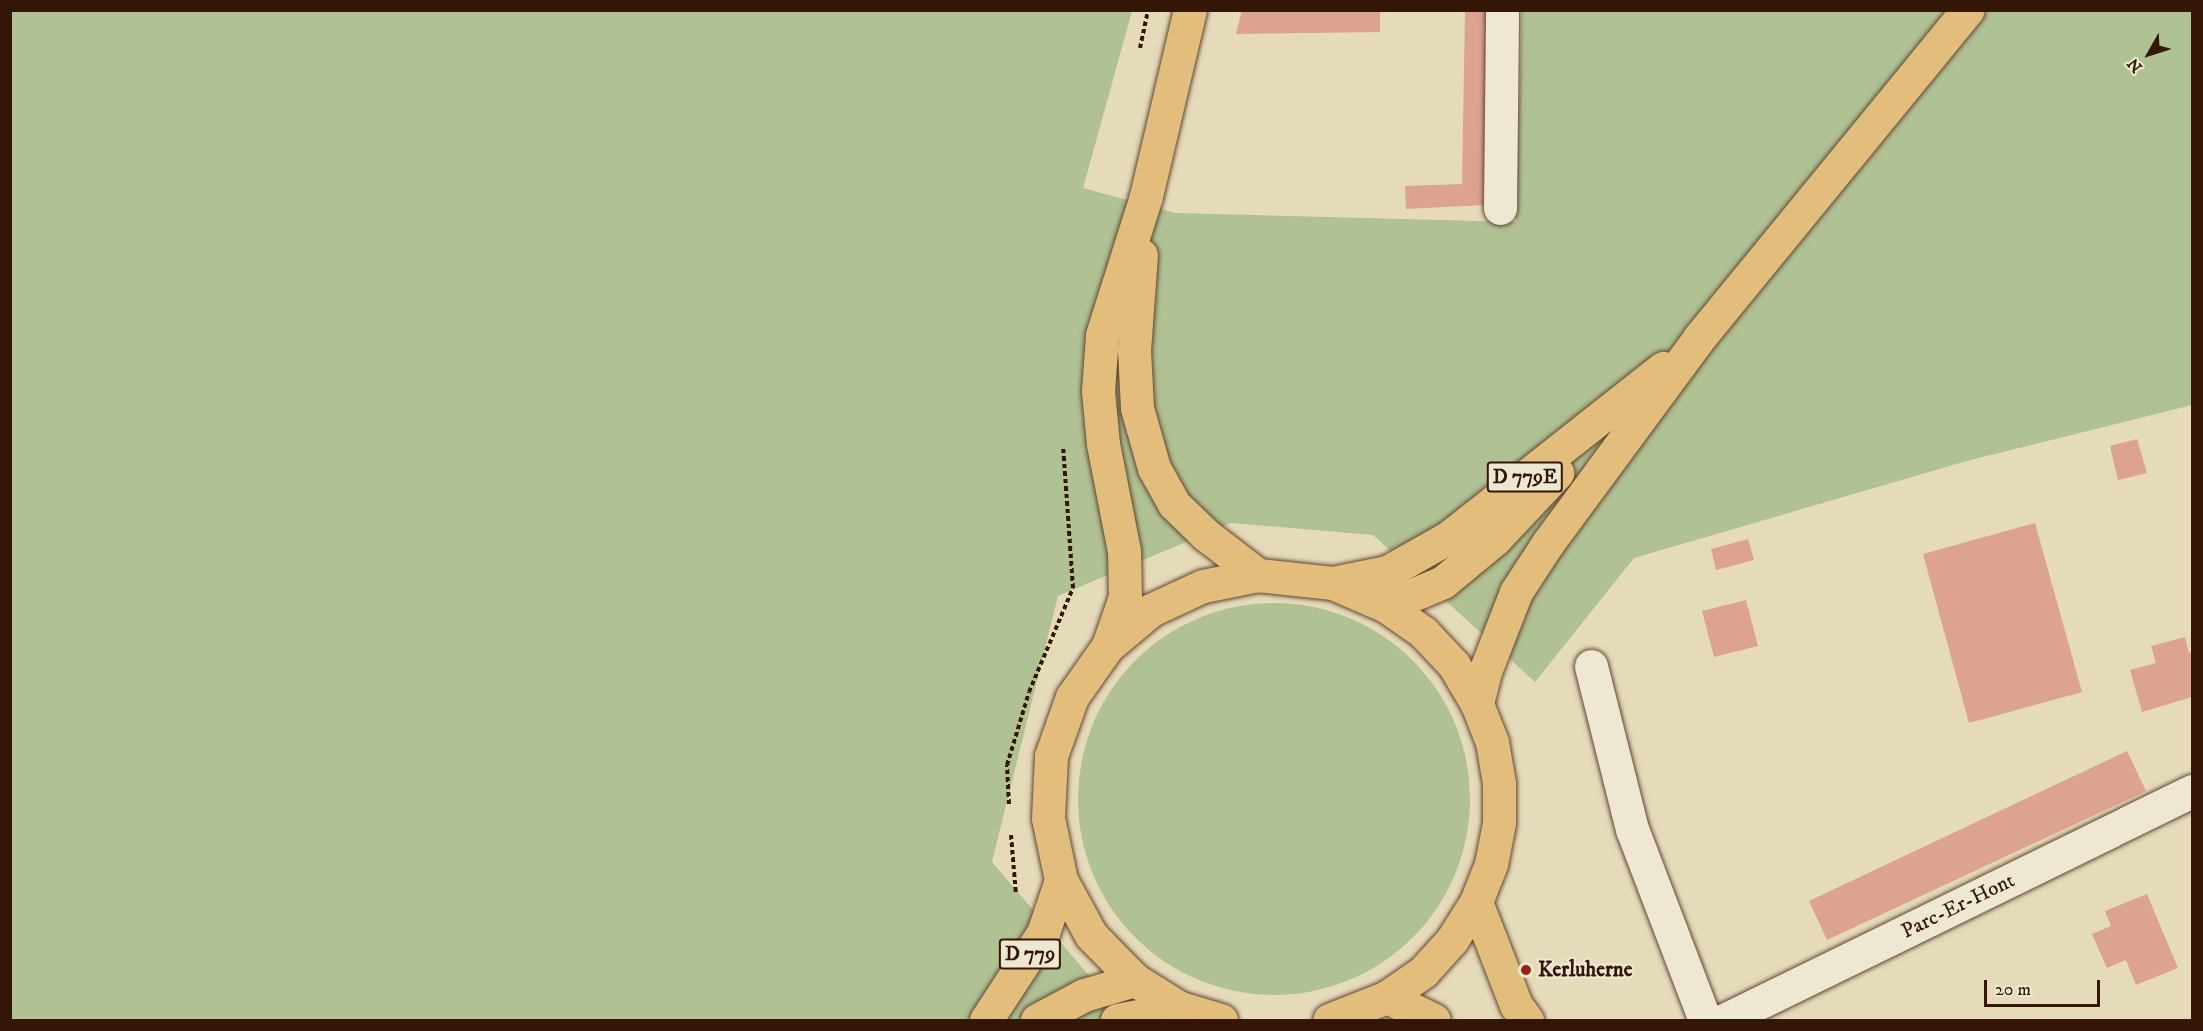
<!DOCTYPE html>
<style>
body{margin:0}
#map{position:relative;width:2203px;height:1031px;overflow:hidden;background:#e5dab9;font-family:"IM FELL DW Pica",serif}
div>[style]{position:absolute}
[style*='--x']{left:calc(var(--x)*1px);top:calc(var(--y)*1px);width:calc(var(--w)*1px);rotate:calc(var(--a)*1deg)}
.green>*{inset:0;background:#b0c193}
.round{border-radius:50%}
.building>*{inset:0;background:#dca391}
.path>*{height:4px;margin-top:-2px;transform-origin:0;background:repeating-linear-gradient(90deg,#341607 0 4.5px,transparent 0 7.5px)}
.roads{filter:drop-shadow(0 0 2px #604734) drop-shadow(0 0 2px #604734)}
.minor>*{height:33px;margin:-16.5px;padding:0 16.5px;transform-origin:16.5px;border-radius:16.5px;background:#eee7d2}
.major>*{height:33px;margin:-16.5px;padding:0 16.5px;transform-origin:16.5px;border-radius:16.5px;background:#e2bd7c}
.dots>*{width:16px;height:16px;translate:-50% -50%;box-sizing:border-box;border:3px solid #eee7d2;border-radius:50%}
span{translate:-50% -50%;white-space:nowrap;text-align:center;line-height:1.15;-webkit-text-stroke:4.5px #eee7d2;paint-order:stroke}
.shield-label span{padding:2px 4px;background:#eee7d2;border:2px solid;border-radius:4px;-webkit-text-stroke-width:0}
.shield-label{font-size:20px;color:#341607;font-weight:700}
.street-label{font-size:21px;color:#341607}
.poi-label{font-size:21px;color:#341607;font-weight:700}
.left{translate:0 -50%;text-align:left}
.frame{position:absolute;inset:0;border:12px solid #341607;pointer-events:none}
.north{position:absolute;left:2119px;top:24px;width:60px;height:60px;-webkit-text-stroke:4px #eee7d2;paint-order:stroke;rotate:231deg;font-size:16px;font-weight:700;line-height:24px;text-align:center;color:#341607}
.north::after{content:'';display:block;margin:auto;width:21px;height:27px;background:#341607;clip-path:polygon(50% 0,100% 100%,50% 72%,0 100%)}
.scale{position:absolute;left:1984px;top:980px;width:116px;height:27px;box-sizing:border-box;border:3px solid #341607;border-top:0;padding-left:8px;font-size:18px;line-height:21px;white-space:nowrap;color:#341607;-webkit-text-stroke:4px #eee7d2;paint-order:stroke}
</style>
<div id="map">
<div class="green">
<i style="clip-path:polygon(10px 11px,1132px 11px,1083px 188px,1175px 213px,1516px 222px,1522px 11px,2192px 11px,2192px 405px,1970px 460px,1634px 558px,1535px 682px,1373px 535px,1231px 523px,1058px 596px,992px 862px,1127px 1020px,11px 1020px)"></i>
<i class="round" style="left:1078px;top:603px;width:392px;height:392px"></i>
</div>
<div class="building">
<i style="clip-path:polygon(1242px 10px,1380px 10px,1380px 32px,1236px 34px)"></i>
<i style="clip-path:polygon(1465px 10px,1489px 10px,1483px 205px,1406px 209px,1405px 186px,1462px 184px)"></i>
<i style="clip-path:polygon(2137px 439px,2147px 473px,2118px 480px,2110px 446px)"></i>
<i style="clip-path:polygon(2035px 523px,2082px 692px,1969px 723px,1923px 554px)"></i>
<i style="clip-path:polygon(1748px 539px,1754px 560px,1716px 570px,1711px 549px)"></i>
<i style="clip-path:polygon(1746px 600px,1758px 646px,1714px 657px,1702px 611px)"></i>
<i style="clip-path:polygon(2185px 637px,2189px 653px,2192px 652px,2192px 697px,2142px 712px,2130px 670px,2156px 663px,2151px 646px)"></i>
<i style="clip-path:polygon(2127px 751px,2146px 791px,1827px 940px,1809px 901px)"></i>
<i style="clip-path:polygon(2147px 894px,2178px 968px,2136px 985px,2126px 960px,2107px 968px,2092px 934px,2111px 926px,2105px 911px)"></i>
</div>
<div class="path">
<i style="--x:1140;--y:48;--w:39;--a:-78"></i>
<i style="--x:1009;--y:804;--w:39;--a:-93"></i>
<i style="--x:1007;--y:765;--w:76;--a:-73.2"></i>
<i style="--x:1029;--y:692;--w:113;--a:-67.1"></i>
<i style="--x:1073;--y:588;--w:142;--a:-94"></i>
<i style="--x:1011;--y:835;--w:59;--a:85.2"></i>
</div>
<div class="roads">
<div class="minor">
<i style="--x:1500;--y:208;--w:198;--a:-89.4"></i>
<i style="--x:1591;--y:666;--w:168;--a:75.9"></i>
<i style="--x:1632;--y:829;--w:204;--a:69.1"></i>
<i style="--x:1724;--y:1020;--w:521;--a:-26.07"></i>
</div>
<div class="major">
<i style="--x:1141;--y:255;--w:95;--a:94.2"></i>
<i style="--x:1134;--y:350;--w:58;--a:87"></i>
<i style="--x:1137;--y:408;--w:62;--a:74.2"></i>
<i style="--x:1154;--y:468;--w:41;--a:60.9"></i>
<i style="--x:1174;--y:504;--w:45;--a:44.1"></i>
<i style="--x:1206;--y:535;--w:66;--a:37.6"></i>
<i style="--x:1333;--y:583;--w:55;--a:-11.5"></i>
<i style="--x:1387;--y:572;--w:71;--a:-29.4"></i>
<i style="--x:1449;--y:537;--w:273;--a:-38.3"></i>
<i style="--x:1386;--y:606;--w:62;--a:-22.8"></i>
<i style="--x:1443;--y:582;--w:67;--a:-39.6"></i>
<i style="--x:1495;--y:539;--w:91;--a:-46.8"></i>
<i style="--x:1108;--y:646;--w:52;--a:-70.9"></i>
<i style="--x:1125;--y:597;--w:46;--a:-91.2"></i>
<i style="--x:1124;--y:551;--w:109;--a:-101.1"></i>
<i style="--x:1103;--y:444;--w:53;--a:-95.4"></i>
<i style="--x:1098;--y:391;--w:56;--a:-85.9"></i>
<i style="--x:1102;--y:335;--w:146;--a:-72.4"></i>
<i style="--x:1146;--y:196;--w:191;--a:-76.7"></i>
<i style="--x:1477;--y:704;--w:36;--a:-76"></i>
<i style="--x:1486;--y:669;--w:83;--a:-68.7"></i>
<i style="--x:1516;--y:592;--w:59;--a:-56.9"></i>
<i style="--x:1548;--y:543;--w:255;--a:-53.6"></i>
<i style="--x:1699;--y:338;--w:424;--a:-50.7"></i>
<i style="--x:1476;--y:902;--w:110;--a:68.8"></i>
<i style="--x:1516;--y:1005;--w:19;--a:54"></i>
<i style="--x:1387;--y:997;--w:52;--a:26.1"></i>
<i style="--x:986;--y:1020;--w:104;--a:-56.8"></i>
<i style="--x:1043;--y:933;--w:56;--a:-71.2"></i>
<i style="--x:1037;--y:1020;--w:53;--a:-28"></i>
<i style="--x:1084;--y:995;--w:53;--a:-16.4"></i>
<i style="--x:1117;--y:1020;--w:64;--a:-10.8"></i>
<i style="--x:1221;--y:1020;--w:43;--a:-163.7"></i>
<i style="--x:1180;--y:1008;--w:53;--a:-148.1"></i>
<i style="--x:1135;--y:980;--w:63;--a:-134.4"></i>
<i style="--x:1091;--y:935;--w:63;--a:-118.6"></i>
<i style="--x:1061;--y:880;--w:63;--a:-101.8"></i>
<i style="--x:1048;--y:818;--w:62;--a:-87.2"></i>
<i style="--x:1051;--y:756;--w:63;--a:-70.4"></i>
<i style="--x:1072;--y:697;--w:62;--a:-54.8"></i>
<i style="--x:1108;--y:646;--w:56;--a:-39.9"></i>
<i style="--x:1151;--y:610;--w:57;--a:-24.8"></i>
<i style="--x:1203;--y:586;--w:56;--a:-11.3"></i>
<i style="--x:1258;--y:575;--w:75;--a:6.1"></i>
<i style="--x:1333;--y:583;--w:58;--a:23.5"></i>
<i style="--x:1386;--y:606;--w:45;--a:35.1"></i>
<i style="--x:1423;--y:632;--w:45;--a:46.8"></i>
<i style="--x:1454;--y:665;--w:45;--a:59.5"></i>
<i style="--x:1477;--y:704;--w:41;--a:68.5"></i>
<i style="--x:1492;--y:742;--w:42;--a:80.3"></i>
<i style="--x:1499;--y:783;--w:40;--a:90"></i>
<i style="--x:1499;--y:823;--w:42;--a:101"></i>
<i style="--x:1491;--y:864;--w:41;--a:111.5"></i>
<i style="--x:1476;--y:902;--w:45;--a:122.3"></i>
<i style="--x:1452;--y:940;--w:43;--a:132.2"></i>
<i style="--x:1423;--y:972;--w:44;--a:145.2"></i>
<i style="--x:1387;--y:997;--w:62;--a:158.4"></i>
</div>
</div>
<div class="dots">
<i style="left:1526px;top:970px;background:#8f2418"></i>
</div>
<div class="shield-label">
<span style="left:1525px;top:477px">D 779E</span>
<span style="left:1030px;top:954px">D 779</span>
</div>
<div class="street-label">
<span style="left:1958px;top:906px;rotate:-26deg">Parc-Er-Hont</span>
</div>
<div class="poi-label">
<span class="left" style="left:1538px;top:970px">Kerluherne</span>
</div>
<div class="frame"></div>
<div class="north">N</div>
<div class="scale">20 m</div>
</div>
